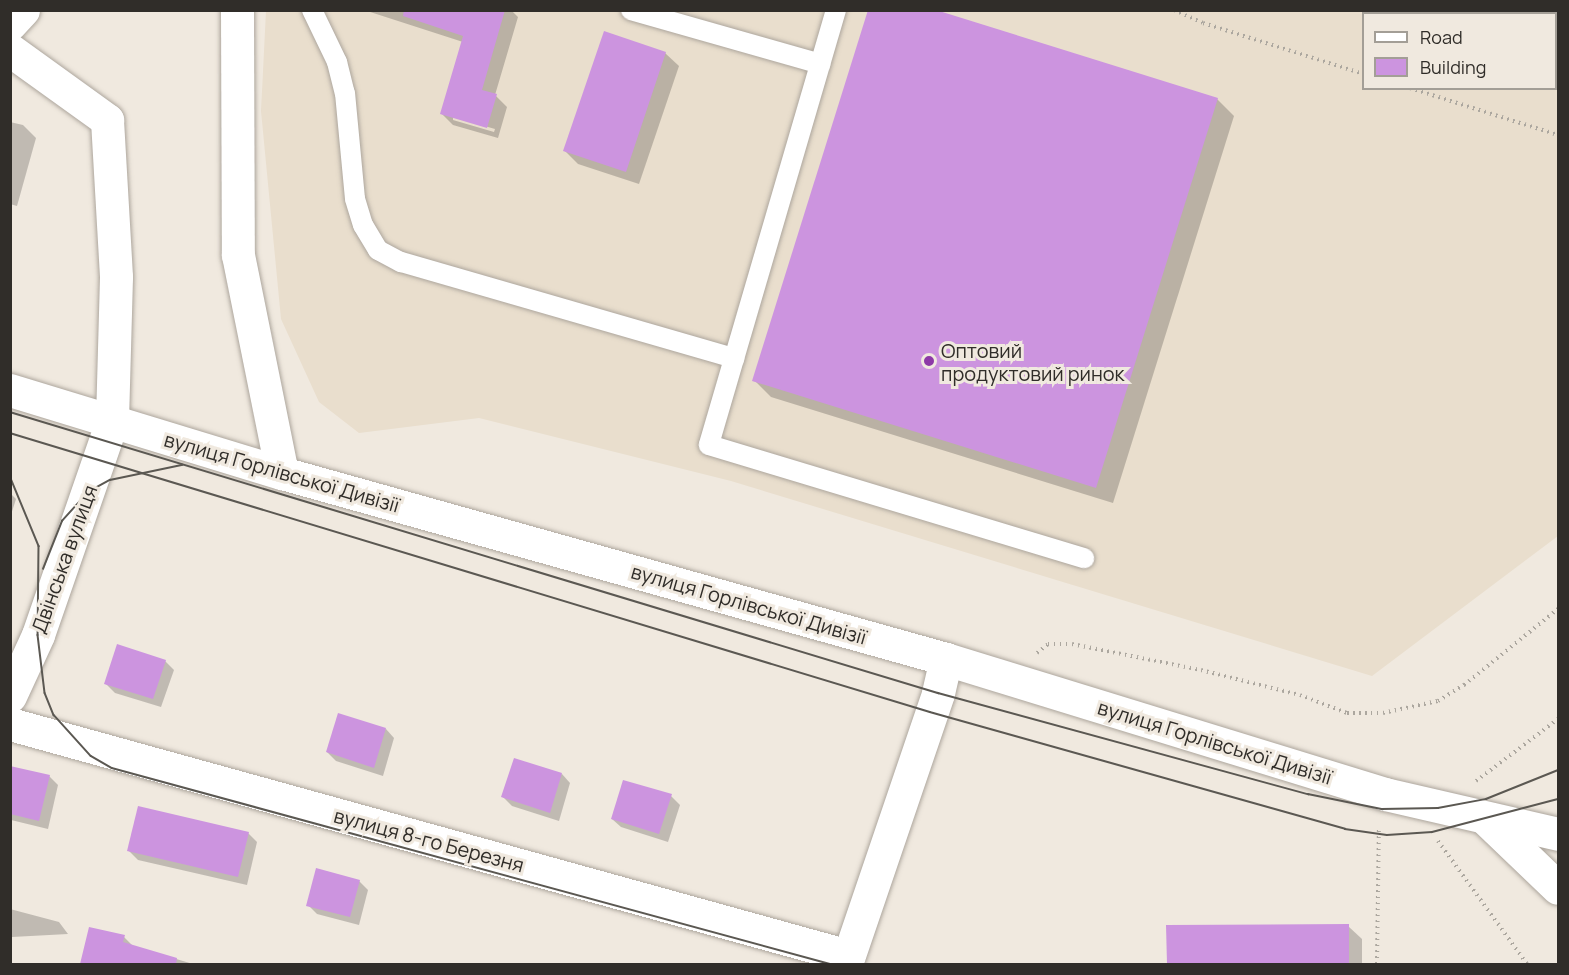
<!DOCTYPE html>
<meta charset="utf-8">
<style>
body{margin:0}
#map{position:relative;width:1569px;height:975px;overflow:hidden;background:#f0e9df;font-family:Manrope,sans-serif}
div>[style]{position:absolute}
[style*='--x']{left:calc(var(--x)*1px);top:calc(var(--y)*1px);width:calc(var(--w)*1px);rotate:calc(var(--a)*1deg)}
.built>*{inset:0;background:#e9decd}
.shadow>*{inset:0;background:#0003}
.building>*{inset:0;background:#cc94df}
.path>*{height:4px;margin-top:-2px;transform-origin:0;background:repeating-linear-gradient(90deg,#aca79f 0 1.5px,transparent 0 6px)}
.roads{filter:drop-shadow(0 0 2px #ada69d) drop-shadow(0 0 2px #ada69d)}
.service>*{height:20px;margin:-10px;padding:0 10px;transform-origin:10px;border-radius:10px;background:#fff}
.minor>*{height:33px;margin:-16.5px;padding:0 16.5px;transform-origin:16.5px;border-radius:16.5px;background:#fff}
.secondary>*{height:33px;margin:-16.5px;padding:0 16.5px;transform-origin:16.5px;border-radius:16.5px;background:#fff}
.tram>*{height:1.5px;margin:-0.75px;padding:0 0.75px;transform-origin:0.75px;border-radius:0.75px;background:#5b5852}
.dots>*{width:16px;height:16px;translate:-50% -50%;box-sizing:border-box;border:3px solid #f0e9df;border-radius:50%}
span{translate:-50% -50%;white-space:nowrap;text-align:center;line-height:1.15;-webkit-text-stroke:6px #f0e9df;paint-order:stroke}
.poi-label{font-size:20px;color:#302d29}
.left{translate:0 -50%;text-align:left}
.street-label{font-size:20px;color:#302d29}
.frame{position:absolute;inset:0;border:12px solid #302d29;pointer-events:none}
.legend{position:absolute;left:1362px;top:12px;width:195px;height:78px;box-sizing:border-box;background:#f0e9df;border:2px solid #a39e96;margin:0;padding:8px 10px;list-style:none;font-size:18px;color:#302d29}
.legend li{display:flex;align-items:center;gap:12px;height:30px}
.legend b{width:30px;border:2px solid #a39e96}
</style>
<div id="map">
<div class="built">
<i style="clip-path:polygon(evenodd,266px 11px,1558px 11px,1558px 536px,1372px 676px,731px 481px,479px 418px,359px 433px,319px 402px,281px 319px,261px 111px,266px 11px,1364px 14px,1556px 14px,1556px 88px,1364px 88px,1364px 14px)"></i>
</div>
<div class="shadow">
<i style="clip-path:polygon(evenodd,364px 10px,511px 10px,518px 17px,495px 95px,507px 107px,498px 138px,453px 125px,442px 114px,463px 42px,364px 10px,453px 117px,495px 129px,494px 132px,453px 120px,453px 117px)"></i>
<i style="clip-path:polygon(665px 53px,679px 66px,639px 184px,578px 164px,565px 151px)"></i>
<i style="clip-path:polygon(1217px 99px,1234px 116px,1113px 503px,771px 397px,754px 380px)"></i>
<i style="clip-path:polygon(10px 122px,23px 125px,36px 138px,17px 206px,10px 204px)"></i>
<i style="clip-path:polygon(10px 493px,16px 499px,10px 518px)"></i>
<i style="clip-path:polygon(165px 661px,174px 670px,161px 707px,115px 693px,106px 684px)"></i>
<i style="clip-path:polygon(386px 729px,394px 738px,383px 776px,336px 761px,327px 752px)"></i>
<i style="clip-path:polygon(562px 774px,570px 783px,559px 821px,512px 806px,503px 797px)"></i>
<i style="clip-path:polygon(49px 776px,58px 785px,48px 829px,11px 820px,10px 777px)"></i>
<i style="clip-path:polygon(671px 796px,680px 805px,668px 842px,621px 827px,612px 819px)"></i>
<i style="clip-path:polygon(248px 833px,257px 842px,247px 885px,138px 860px,129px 851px)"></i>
<i style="clip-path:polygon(359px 881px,368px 890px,359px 925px,317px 914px,308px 905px)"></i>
<i style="clip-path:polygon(10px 909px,59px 922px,68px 934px,12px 937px,10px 944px)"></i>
<i style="clip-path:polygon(1348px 926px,1362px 939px,1362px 964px,1168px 964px,1168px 927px)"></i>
<i style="clip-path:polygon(90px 929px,124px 937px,133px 946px,193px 964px,82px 964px)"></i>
</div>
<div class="building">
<i style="clip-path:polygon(404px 10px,505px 10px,482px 90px,497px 94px,487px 128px,440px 114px,463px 36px,403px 16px)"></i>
<i style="clip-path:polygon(868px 10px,936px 10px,1218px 98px,1096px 488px,752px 381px)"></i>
<i style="clip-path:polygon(604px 31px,666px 52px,626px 172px,563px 151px)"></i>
<i style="clip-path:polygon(117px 644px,166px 660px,153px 699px,104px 684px)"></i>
<i style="clip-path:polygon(338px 713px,386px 728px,374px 768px,326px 752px)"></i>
<i style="clip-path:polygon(514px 758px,562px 773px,550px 813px,501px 797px)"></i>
<i style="clip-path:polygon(10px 766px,50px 775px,39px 821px,10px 814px)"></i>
<i style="clip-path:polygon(623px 780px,672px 794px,659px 834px,611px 819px)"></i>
<i style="clip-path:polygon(138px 806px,249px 832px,238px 877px,127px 851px)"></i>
<i style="clip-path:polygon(316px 868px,360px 880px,350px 917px,306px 906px)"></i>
<i style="clip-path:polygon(1349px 924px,1349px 964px,1167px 964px,1166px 925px)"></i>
<i style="clip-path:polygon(89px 927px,125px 935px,123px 942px,177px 958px,176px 964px,80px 964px)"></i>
</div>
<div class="path">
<i style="--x:1174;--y:10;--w:32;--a:24"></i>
<i style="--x:1203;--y:23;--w:169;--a:17.6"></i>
<i style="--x:1410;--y:88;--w:155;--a:17.6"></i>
<i style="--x:1037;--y:653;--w:14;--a:-39"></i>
<i style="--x:1048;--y:644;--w:24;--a:0"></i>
<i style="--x:1072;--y:644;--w:132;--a:11.4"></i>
<i style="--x:1201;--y:670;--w:102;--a:14.2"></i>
<i style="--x:1300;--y:695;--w:50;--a:21"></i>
<i style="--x:1347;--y:713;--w:36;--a:0"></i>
<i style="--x:1383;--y:713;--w:56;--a:-12.3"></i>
<i style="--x:1438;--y:701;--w:31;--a:-32"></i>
<i style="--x:1464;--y:685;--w:121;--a:-39"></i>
<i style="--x:1476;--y:781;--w:103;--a:-37.1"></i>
<i style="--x:1438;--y:841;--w:152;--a:54.1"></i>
<i style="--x:1377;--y:964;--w:137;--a:-89.2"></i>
</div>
<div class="roads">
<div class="service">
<i style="--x:312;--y:10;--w:58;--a:64.3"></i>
<i style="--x:337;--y:62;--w:32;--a:76"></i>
<i style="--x:345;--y:93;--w:106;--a:84.6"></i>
<i style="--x:355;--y:199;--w:27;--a:73"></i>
<i style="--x:363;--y:225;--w:29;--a:59"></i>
<i style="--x:378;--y:250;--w:26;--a:28"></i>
<i style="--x:401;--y:262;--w:347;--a:16.1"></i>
<i style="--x:631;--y:10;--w:197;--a:15.9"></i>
<i style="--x:836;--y:10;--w:453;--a:106.3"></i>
<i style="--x:709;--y:445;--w:392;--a:16.8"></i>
</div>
<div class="minor">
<i style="--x:237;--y:10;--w:245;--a:89.8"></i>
<i style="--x:238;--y:255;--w:222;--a:78.6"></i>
<i style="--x:10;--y:24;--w:19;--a:-47"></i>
<i style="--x:10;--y:50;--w:120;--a:35.8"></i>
<i style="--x:107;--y:120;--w:157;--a:86.7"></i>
<i style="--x:116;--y:277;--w:144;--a:91.6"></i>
<i style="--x:112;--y:421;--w:226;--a:109.1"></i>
<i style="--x:38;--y:635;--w:67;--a:114.7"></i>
<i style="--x:10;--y:724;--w:870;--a:15.47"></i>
<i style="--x:846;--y:964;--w:286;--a:-71.2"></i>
<i style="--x:938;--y:693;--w:35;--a:-77"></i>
</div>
<div class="secondary">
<i style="--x:10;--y:390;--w:284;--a:17"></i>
<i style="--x:282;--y:473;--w:690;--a:15.65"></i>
<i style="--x:946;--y:659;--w:459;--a:17.1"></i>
<i style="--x:1385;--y:794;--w:178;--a:13"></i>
<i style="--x:1487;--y:820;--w:98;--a:43.8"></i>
</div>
</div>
<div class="tram">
<i style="--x:10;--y:412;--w:970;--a:16.85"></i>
<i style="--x:938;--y:693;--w:384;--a:15.3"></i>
<i style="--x:1308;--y:794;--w:76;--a:11.5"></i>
<i style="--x:1382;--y:809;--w:56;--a:-1"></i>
<i style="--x:1438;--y:808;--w:49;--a:-10.6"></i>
<i style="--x:1486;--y:799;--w:78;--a:-21.9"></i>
<i style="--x:10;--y:433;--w:961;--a:16.87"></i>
<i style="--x:930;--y:712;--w:431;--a:15.7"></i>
<i style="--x:1345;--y:829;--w:42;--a:8.1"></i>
<i style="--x:1387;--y:835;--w:45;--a:-3.8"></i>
<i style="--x:1432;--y:832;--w:130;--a:-14.7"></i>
<i style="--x:10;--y:476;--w:76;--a:67.5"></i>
<i style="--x:39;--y:546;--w:89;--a:90.6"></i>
<i style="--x:38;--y:635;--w:58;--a:83.1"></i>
<i style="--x:45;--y:693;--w:24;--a:68"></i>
<i style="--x:54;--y:715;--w:55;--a:47.9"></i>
<i style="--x:91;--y:756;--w:24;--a:30"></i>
<i style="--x:112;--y:768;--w:744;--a:15.27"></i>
<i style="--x:43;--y:569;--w:52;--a:-68.4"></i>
<i style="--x:62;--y:521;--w:39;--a:-48"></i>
<i style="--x:88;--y:492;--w:25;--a:-29"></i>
<i style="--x:110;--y:480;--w:74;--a:-11.8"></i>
</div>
<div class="dots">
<i style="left:929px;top:361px;background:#8d39a7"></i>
</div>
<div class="poi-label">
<span class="left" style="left:941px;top:362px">Оптовий<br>продуктовий ринок</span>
</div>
<div class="street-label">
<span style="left:282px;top:472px;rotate:16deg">вулиця Горлівської Дивізії</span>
<span style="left:64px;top:559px;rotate:-70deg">Двінська вулиця</span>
<span style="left:749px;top:604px;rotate:16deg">вулиця Горлівської Дивізії</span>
<span style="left:1215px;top:742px;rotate:17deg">вулиця Горлівської Дивізії</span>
<span style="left:429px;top:840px;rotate:15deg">вулиця 8-го Березня</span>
</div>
<div class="frame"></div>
<ul class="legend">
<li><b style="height:8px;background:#fff"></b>Road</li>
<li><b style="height:16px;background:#cc94df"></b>Building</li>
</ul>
</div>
